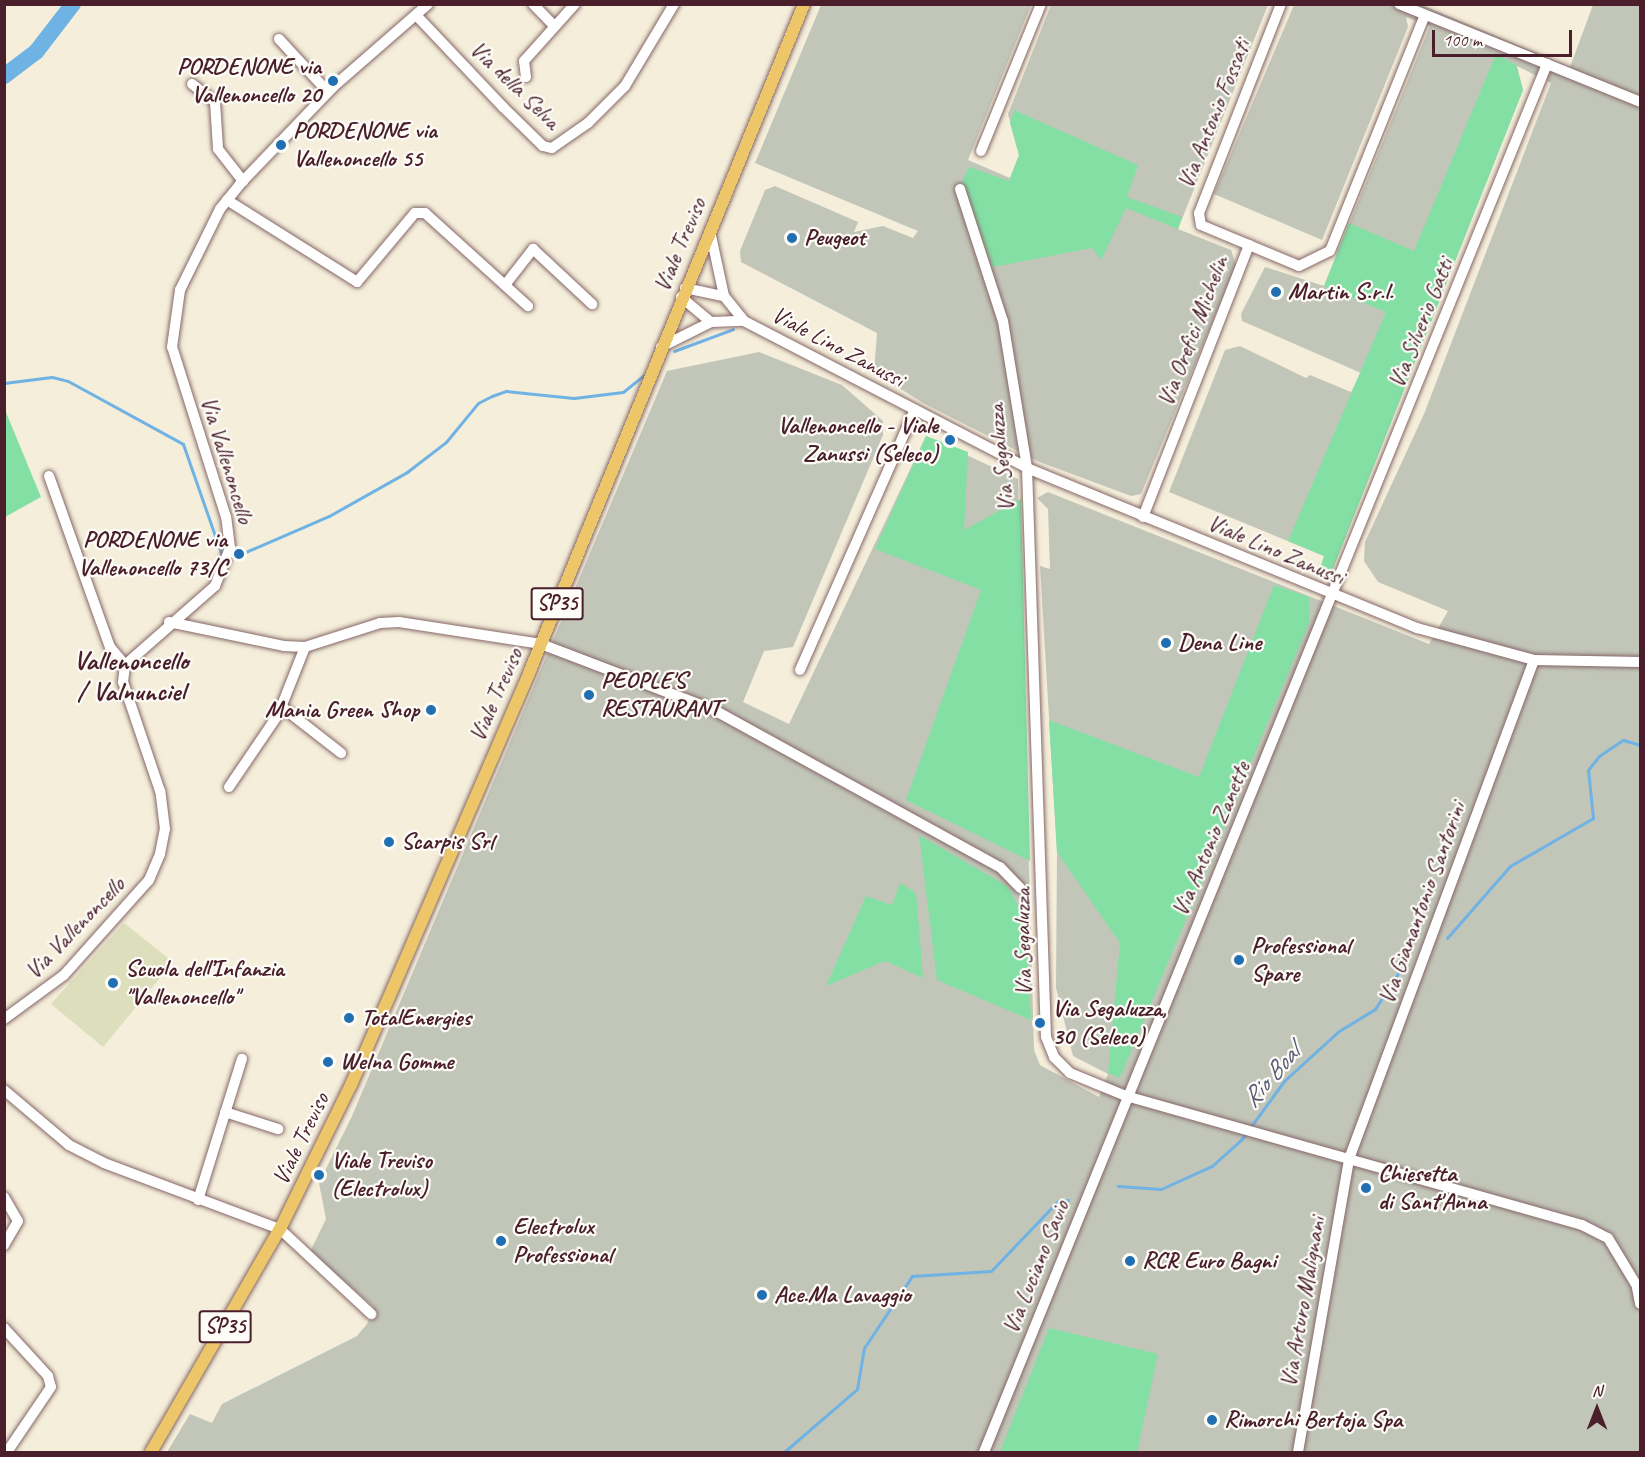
<!DOCTYPE html>
<meta charset="utf-8">
<style>
body{margin:0}
#map{position:relative;width:1645px;height:1457px;overflow:hidden;background:#f4eeda;font-family:Caveat,sans-serif}
div>[style]{position:absolute}
[style*='--x']{left:calc(var(--x)*1px);top:calc(var(--y)*1px);width:calc(var(--w)*1px);rotate:calc(var(--a)*1deg)}
.built>*{inset:0;background:#dddebc}
.industrial>*{inset:0;background:#c2c6b9}
.green>*{inset:0;background:#84dfa5}
.stream>*{height:3px;margin:-1.5px;padding:0 1.5px;transform-origin:1.5px;border-radius:1.5px;background:#6fb2e4}
.river>*{height:16px;margin:-8px;padding:0 8px;transform-origin:8px;border-radius:8px;background:#6fb2e4}
.roads{filter:drop-shadow(0 0 2px #866768) drop-shadow(0 0 2px #866768)}
.minor>*{height:10px;margin:-5px;padding:0 5px;transform-origin:5px;border-radius:5px;background:#fff}
.major>*{height:12px;margin:-6px;padding:0 6px;transform-origin:6px;border-radius:6px;background:#ecc669}
.dots>*{width:16px;height:16px;translate:-50% -50%;box-sizing:border-box;border:3px solid #fdfcf7;border-radius:50%}
span{translate:-50% -50%;white-space:nowrap;text-align:center;line-height:1.15;-webkit-text-stroke:4.5px #fdfcf7;paint-order:stroke}
.shield-label span{padding:2px 4px;background:#fdfcf7;border:2px solid;border-radius:4px;-webkit-text-stroke-width:0}
.shield-label{font-size:22px;color:#4a1f2b;font-weight:700}
.poi-label{font-size:24px;color:#4a1f2b;font-weight:700}
.right{translate:-100% -50%;text-align:right}
.left{translate:0 -50%;text-align:left}
.street-label{font-size:24px;color:#4a1f2b}
.water-label{font-size:26px;color:#595a75;font-style:italic}
.quarter-label{font-size:27px;color:#4a1f2b;font-weight:700}
.frame{position:absolute;inset:0;border:6px solid #4a1f2b;pointer-events:none}
.north{position:absolute;left:1567px;top:1379px;width:60px;height:60px;-webkit-text-stroke:4px #fdfcf7;paint-order:stroke;rotate:0deg;font-size:16px;font-weight:700;line-height:24px;text-align:center;color:#4a1f2b}
.north::after{content:'';display:block;margin:auto;width:21px;height:27px;background:#4a1f2b;clip-path:polygon(50% 0,100% 100%,50% 72%,0 100%)}
.scale{position:absolute;left:1432px;top:30px;width:140px;height:27px;box-sizing:border-box;border:3px solid #4a1f2b;border-top:0;padding-left:8px;font-size:18px;line-height:21px;white-space:nowrap;color:#4a1f2b;-webkit-text-stroke:4px #fdfcf7;paint-order:stroke}
</style>
<div id="map">
<div class="built">
<i style="clip-path:polygon(124px 923px,173px 962px,103px 1047px,51px 1004px)"></i>
</div>
<div class="industrial">
<i style="clip-path:polygon(821px 5px,1031px 5px,968px 160px,1010px 178px,1019px 155px,1008px 114px,1051px 5px,1268px 5px,1178px 229px,1231px 250px,1236px 265px,1141px 494px,1131px 496px,1037px 461px,923px 403px,874px 372px,877px 333px,741px 262px,740px 251px,765px 190px,775px 186px,858px 222px,854px 232px,883px 226px,913px 238px,918px 231px,755px 163px)"></i>
<i style="clip-path:polygon(1294px 5px,1422px 5px,1570px 67px,1593px 5px,1640px 5px,1640px 1452px,167px 1452px,190px 1414px,212px 1423px,222px 1404px,357px 1336px,367px 1324px,374px 1307px,310px 1252px,326px 1219px,319px 1183px,352px 1116px,667px 371px,759px 352px,842px 385px,883px 421px,883px 435px,793px 647px,764px 651px,743px 702px,789px 724px,926px 436px,1018px 479px,1034px 1050px,1040px 1065px,1099px 1097px,1108px 1074px,1073px 1056px,1056px 988px,1057px 852px,1040px 566px,1050px 569px,1048px 509px,1037px 498px,1048px 492px,1429px 644px,1448px 611px,1378px 582px,1364px 561px,1365px 542px,1424px 414px,1551px 83px,1517px 66px,1523px 90px,1332px 571px,1321px 566px,1324px 556px,1169px 492px,1225px 350px,1240px 346px,1306px 378px,1310px 375px,1351px 392px,1361px 373px,1242px 321px,1241px 314px,1265px 267px,1324px 286px,1430px 26px,1406px 17px,1408px 27px,1322px 240px,1214px 194px)"></i>
</div>
<div class="green">
<i style="clip-path:polygon(1496px 54px,1516px 65px,1523px 90px,1332px 571px,1321px 566px,1324px 556px,1288px 541px,1386px 312px,1324px 286px,1349px 223px,1414px 251px)"></i>
<i style="clip-path:polygon(1014px 110px,1138px 165px,1127px 197px,1182px 217px,1178px 229px,1126px 208px,1101px 260px,1092px 248px,993px 267px,962px 182px,969px 167px,1009px 181px,1019px 155px,1010px 123px)"></i>
<i style="clip-path:polygon(5px 410px,41px 497px,5px 517px,4px 517px)"></i>
<i style="clip-path:polygon(926px 436px,968px 452px,964px 530px,1021px 499px,1030px 861px,906px 800px,981px 590px,875px 549px)"></i>
<i style="clip-path:polygon(1274px 585px,1309px 597px,1309px 623px,1120px 1078px,1108px 1073px,1120px 943px,1057px 852px,1049px 720px,1199px 777px)"></i>
<i style="clip-path:polygon(919px 835px,1007px 886px,1026px 919px,1031px 1020px,937px 980px)"></i>
<i style="clip-path:polygon(900px 883px,916px 893px,923px 978px,885px 961px,826px 986px,866px 896px,892px 905px)"></i>
<i style="clip-path:polygon(1049px 1328px,1158px 1354px,1137px 1452px,1000px 1452px)"></i>
</div>
<div class="stream">
<i style="--x:674;--y:351;--w:63;--a:-20.4"></i>
<i style="--x:4;--y:383;--w:48;--a:-7.1"></i>
<i style="--x:52;--y:377;--w:16;--a:14"></i>
<i style="--x:68;--y:381;--w:131;--a:28.7"></i>
<i style="--x:183;--y:444;--w:115;--a:70.8"></i>
<i style="--x:241;--y:554;--w:96;--a:-23.4"></i>
<i style="--x:329;--y:516;--w:90;--a:-29.4"></i>
<i style="--x:407;--y:472;--w:49;--a:-37.6"></i>
<i style="--x:446;--y:442;--w:50;--a:-50.6"></i>
<i style="--x:478;--y:403;--w:16;--a:-27"></i>
<i style="--x:492;--y:396;--w:15;--a:-20"></i>
<i style="--x:506;--y:391;--w:68;--a:5.9"></i>
<i style="--x:574;--y:398;--w:49;--a:-7"></i>
<i style="--x:623;--y:392;--w:26;--a:-39"></i>
<i style="--x:1447;--y:938;--w:96;--a:-48.8"></i>
<i style="--x:1510;--y:866;--w:96;--a:-30"></i>
<i style="--x:1593;--y:818;--w:48;--a:-95.9"></i>
<i style="--x:1588;--y:770;--w:18;--a:-52"></i>
<i style="--x:1599;--y:756;--w:29;--a:-34"></i>
<i style="--x:1623;--y:740;--w:18;--a:16"></i>
<i style="--x:1118;--y:1186;--w:43;--a:4"></i>
<i style="--x:1161;--y:1189;--w:56;--a:-24.3"></i>
<i style="--x:1212;--y:1166;--w:39;--a:-42"></i>
<i style="--x:1241;--y:1140;--w:73;--a:-53.9"></i>
<i style="--x:1284;--y:1081;--w:74;--a:-42.3"></i>
<i style="--x:1339;--y:1031;--w:42;--a:-31.4"></i>
<i style="--x:1375;--y:1009;--w:54;--a:-57.2"></i>
<i style="--x:1404;--y:964;--w:32;--a:-70"></i>
<i style="--x:784;--y:1452;--w:96;--a:-40.8"></i>
<i style="--x:857;--y:1389;--w:42;--a:-80.3"></i>
<i style="--x:864;--y:1348;--w:87;--a:-56.3"></i>
<i style="--x:912;--y:1276;--w:79;--a:-3.6"></i>
<i style="--x:991;--y:1271;--w:97;--a:-46.3"></i>
<i style="--x:1058;--y:1201;--w:10;--a:-6"></i>
</div>
<div class="river">
<i style="--x:4;--y:76;--w:40;--a:-37"></i>
<i style="--x:36;--y:52;--w:61;--a:-52.4"></i>
</div>
<div class="roads">
<div class="minor">
<i style="--x:533;--y:4;--w:30;--a:46"></i>
<i style="--x:1281;--y:4;--w:225;--a:111.4"></i>
<i style="--x:1199;--y:213;--w:12;--a:81"></i>
<i style="--x:1201;--y:225;--w:106;--a:22.7"></i>
<i style="--x:1299;--y:266;--w:34;--a:-26"></i>
<i style="--x:1330;--y:251;--w:254;--a:-68.1"></i>
<i style="--x:1399;--y:4;--w:260;--a:22.1"></i>
<i style="--x:416;--y:15;--w:127;--a:46.6"></i>
<i style="--x:503;--y:107;--w:56;--a:44.3"></i>
<i style="--x:543;--y:146;--w:9;--a:13"></i>
<i style="--x:552;--y:148;--w:44;--a:-34.8"></i>
<i style="--x:588;--y:123;--w:52;--a:-45"></i>
<i style="--x:625;--y:86;--w:96;--a:-59.1"></i>
<i style="--x:279;--y:39;--w:72;--a:47.2"></i>
<i style="--x:526;--y:77;--w:16;--a:-97"></i>
<i style="--x:524;--y:61;--w:76;--a:-48.2"></i>
<i style="--x:192;--y:84;--w:29;--a:38"></i>
<i style="--x:215;--y:102;--w:47;--a:86.3"></i>
<i style="--x:218;--y:149;--w:41;--a:52"></i>
<i style="--x:981;--y:151;--w:159;--a:-67.8"></i>
<i style="--x:960;--y:189;--w:139;--a:72"></i>
<i style="--x:1003;--y:321;--w:149;--a:80.7"></i>
<i style="--x:1027;--y:468;--w:569;--a:88.09"></i>
<i style="--x:1046;--y:1037;--w:22;--a:68"></i>
<i style="--x:1054;--y:1057;--w:23;--a:45"></i>
<i style="--x:1070;--y:1073;--w:61;--a:22.3"></i>
<i style="--x:1126;--y:1096;--w:474;--a:15.8"></i>
<i style="--x:1582;--y:1225;--w:29;--a:27"></i>
<i style="--x:1608;--y:1238;--w:62;--a:58.9"></i>
<i style="--x:227;--y:200;--w:154;--a:32.2"></i>
<i style="--x:357;--y:282;--w:90;--a:-50"></i>
<i style="--x:415;--y:213;--w:10;--a:0"></i>
<i style="--x:425;--y:213;--w:139;--a:42.1"></i>
<i style="--x:710;--y:231;--w:66;--a:77.8"></i>
<i style="--x:724;--y:296;--w:32;--a:51"></i>
<i style="--x:744;--y:321;--w:319;--a:27.4"></i>
<i style="--x:1027;--y:468;--w:422;--a:22.3"></i>
<i style="--x:1417;--y:628;--w:121;--a:15.3"></i>
<i style="--x:1534;--y:660;--w:106;--a:1.1"></i>
<i style="--x:505;--y:285;--w:46;--a:-52.1"></i>
<i style="--x:533;--y:249;--w:81;--a:43"></i>
<i style="--x:685;--y:288;--w:40;--a:12"></i>
<i style="--x:681;--y:297;--w:39;--a:40"></i>
<i style="--x:711;--y:322;--w:33;--a:-2"></i>
<i style="--x:661;--y:347;--w:56;--a:-26.6"></i>
<i style="--x:49;--y:476;--w:182;--a:70.4"></i>
<i style="--x:110;--y:647;--w:23;--a:50"></i>
<i style="--x:1143;--y:517;--w:292;--a:-68.7"></i>
<i style="--x:169;--y:622;--w:117;--a:11.8"></i>
<i style="--x:284;--y:646;--w:21;--a:3"></i>
<i style="--x:305;--y:647;--w:79;--a:-17.7"></i>
<i style="--x:380;--y:623;--w:19;--a:-3"></i>
<i style="--x:399;--y:622;--w:144;--a:8.8"></i>
<i style="--x:541;--y:644;--w:185;--a:20.9"></i>
<i style="--x:714;--y:710;--w:326;--a:28.8"></i>
<i style="--x:1000;--y:867;--w:29;--a:46"></i>
<i style="--x:800;--y:670;--w:283;--a:-66.2"></i>
<i style="--x:282;--y:707;--w:75;--a:37.9"></i>
<i style="--x:229;--y:787;--w:87;--a:-55.8"></i>
<i style="--x:278;--y:715;--w:73;--a:-68.3"></i>
<i style="--x:4;--y:1019;--w:74;--a:-36.3"></i>
<i style="--x:64;--y:975;--w:127;--a:-48.2"></i>
<i style="--x:149;--y:880;--w:28;--a:-67"></i>
<i style="--x:160;--y:854;--w:25;--a:-79"></i>
<i style="--x:165;--y:829;--w:38;--a:-97"></i>
<i style="--x:160;--y:791;--w:115;--a:-108.7"></i>
<i style="--x:123;--y:682;--w:17;--a:-83"></i>
<i style="--x:125;--y:665;--w:120;--a:-41.3"></i>
<i style="--x:215;--y:586;--w:41;--a:-68.5"></i>
<i style="--x:230;--y:548;--w:31;--a:-97"></i>
<i style="--x:226;--y:517;--w:178;--a:-107.6"></i>
<i style="--x:172;--y:347;--w:58;--a:-82"></i>
<i style="--x:180;--y:290;--w:90;--a:-63.7"></i>
<i style="--x:220;--y:209;--w:32;--a:-51"></i>
<i style="--x:240;--y:184;--w:134;--a:-46.2"></i>
<i style="--x:333;--y:87;--w:126;--a:-41.1"></i>
<i style="--x:4;--y:1090;--w:85;--a:40.2"></i>
<i style="--x:69;--y:1145;--w:39;--a:27"></i>
<i style="--x:104;--y:1163;--w:188;--a:20.6"></i>
<i style="--x:280;--y:1229;--w:125;--a:43"></i>
<i style="--x:225;--y:1112;--w:56;--a:17.8"></i>
<i style="--x:4;--y:1197;--w:28;--a:60"></i>
<i style="--x:18;--y:1221;--w:28;--a:120"></i>
<i style="--x:198;--y:1200;--w:148;--a:-72.7"></i>
<i style="--x:1637;--y:1288;--w:16;--a:79"></i>
<i style="--x:4;--y:1328;--w:65;--a:47.5"></i>
<i style="--x:48;--y:1376;--w:11;--a:75"></i>
<i style="--x:51;--y:1387;--w:78;--a:124.1"></i>
<i style="--x:984;--y:1452;--w:1498;--a:-67.92"></i>
<i style="--x:1298;--y:1452;--w:297;--a:-80.1"></i>
<i style="--x:1349;--y:1159;--w:532;--a:-69.66"></i>
</div>
<div class="major">
<i style="--x:151;--y:1452;--w:258;--a:-60"></i>
<i style="--x:280;--y:1229;--w:161;--a:-63.8"></i>
<i style="--x:351;--y:1085;--w:449;--a:-66.6"></i>
<i style="--x:529;--y:673;--w:723;--a:-67.65"></i>
</div>
</div>
<div class="dots">
<i style="left:333px;top:81px;background:#1f6fb2"></i>
<i style="left:281px;top:145px;background:#1f6fb2"></i>
<i style="left:792px;top:238px;background:#1f6fb2"></i>
<i style="left:1276px;top:292px;background:#1f6fb2"></i>
<i style="left:950px;top:440px;background:#1f6fb2"></i>
<i style="left:239px;top:554px;background:#1f6fb2"></i>
<i style="left:1166px;top:643px;background:#1f6fb2"></i>
<i style="left:589px;top:695px;background:#1f6fb2"></i>
<i style="left:431px;top:710px;background:#1f6fb2"></i>
<i style="left:389px;top:842px;background:#1f6fb2"></i>
<i style="left:1239px;top:960px;background:#1f6fb2"></i>
<i style="left:113px;top:983px;background:#1f6fb2"></i>
<i style="left:349px;top:1018px;background:#1f6fb2"></i>
<i style="left:1040px;top:1023px;background:#1f6fb2"></i>
<i style="left:328px;top:1062px;background:#1f6fb2"></i>
<i style="left:319px;top:1175px;background:#1f6fb2"></i>
<i style="left:1366px;top:1188px;background:#1f6fb2"></i>
<i style="left:501px;top:1241px;background:#1f6fb2"></i>
<i style="left:1130px;top:1261px;background:#1f6fb2"></i>
<i style="left:762px;top:1295px;background:#1f6fb2"></i>
<i style="left:1212px;top:1420px;background:#1f6fb2"></i>
</div>
<div class="shield-label">
<span style="left:557px;top:604px">SP35</span>
<span style="left:225px;top:1327px">SP35</span>
</div>
<div class="poi-label">
<span class="right" style="left:321px;top:81px">PORDENONE via<br>Vallenoncello 20</span>
<span class="left" style="left:293px;top:145px">PORDENONE via<br>Vallenoncello 55</span>
<span class="left" style="left:804px;top:238px">Peugeot</span>
<span class="left" style="left:1288px;top:292px">Martin S.r.l.</span>
<span class="right" style="left:938px;top:440px">Vallenoncello - Viale<br>Zanussi (Seleco)</span>
<span class="right" style="left:227px;top:554px">PORDENONE via<br>Vallenoncello 73/C</span>
<span class="left" style="left:1178px;top:643px">Dena Line</span>
<span class="left" style="left:601px;top:695px">PEOPLE'S<br>RESTAURANT</span>
<span class="right" style="left:419px;top:710px">Mania Green Shop</span>
<span class="left" style="left:401px;top:842px">Scarpis Srl</span>
<span class="left" style="left:1251px;top:960px">Professional<br>Spare</span>
<span class="left" style="left:125px;top:983px">Scuola dell’Infanzia<br>"Vallenoncello"</span>
<span class="left" style="left:1052px;top:1023px">Via Segaluzza,<br>30 (Seleco)</span>
<span class="left" style="left:361px;top:1018px">TotalEnergies</span>
<span class="left" style="left:340px;top:1062px">Welna Gomme</span>
<span class="left" style="left:331px;top:1175px">Viale Treviso<br>(Electrolux)</span>
<span class="left" style="left:1378px;top:1188px">Chiesetta<br>di Sant'Anna</span>
<span class="left" style="left:513px;top:1241px">Electrolux<br>Professional</span>
<span class="left" style="left:1142px;top:1261px">RCR Euro Bagni</span>
<span class="left" style="left:774px;top:1295px">Ace.Ma Lavaggio</span>
<span class="left" style="left:1224px;top:1420px">Rimorchi Bertoja Spa</span>
</div>
<div class="street-label">
<span style="left:515px;top:85px;rotate:44deg">Via della Selva</span>
<span style="left:1214px;top:114px;rotate:-68deg">Via Antonio Fossati</span>
<span style="left:680px;top:245px;rotate:-67deg">Viale Treviso</span>
<span style="left:1421px;top:323px;rotate:-68deg">Via Silverio Gatti</span>
<span style="left:1193px;top:331px;rotate:-69deg">Via Orefici Michelin</span>
<span style="left:838px;top:347px;rotate:28deg">Viale Lino Zanussi</span>
<span style="left:1001px;top:458px;rotate:-96deg">Via Segaluzza</span>
<span style="left:227px;top:460px;rotate:73deg">Via Vallenoncello</span>
<span style="left:1276px;top:550px;rotate:23deg">Viale Lino Zanussi</span>
<span style="left:496px;top:695px;rotate:-66deg">Viale Treviso</span>
<span style="left:1211px;top:839px;rotate:-67deg">Via Antonio Zanette</span>
<span style="left:1422px;top:903px;rotate:-70deg">Via Gianantonio Santorini</span>
<span style="left:75px;top:928px;rotate:-46deg">Via Vallenoncello</span>
<span style="left:1023px;top:942px;rotate:-91deg">Via Segaluzza</span>
<span style="left:301px;top:1139px;rotate:-64deg">Viale Treviso</span>
<span style="left:1036px;top:1267px;rotate:-68deg">Via Luciano Savio</span>
<span style="left:1303px;top:1302px;rotate:-80deg">Via Arturo Malignani</span>
</div>
<div class="water-label">
<span style="left:1271px;top:1076px;rotate:-49deg">Rio Boal</span>
</div>
<div class="quarter-label">
<span style="left:131px;top:676px">Vallenoncello<br>/ Valnunciel</span>
</div>
<div class="frame"></div>
<div class="north">N</div>
<div class="scale">100 m</div>
</div>
